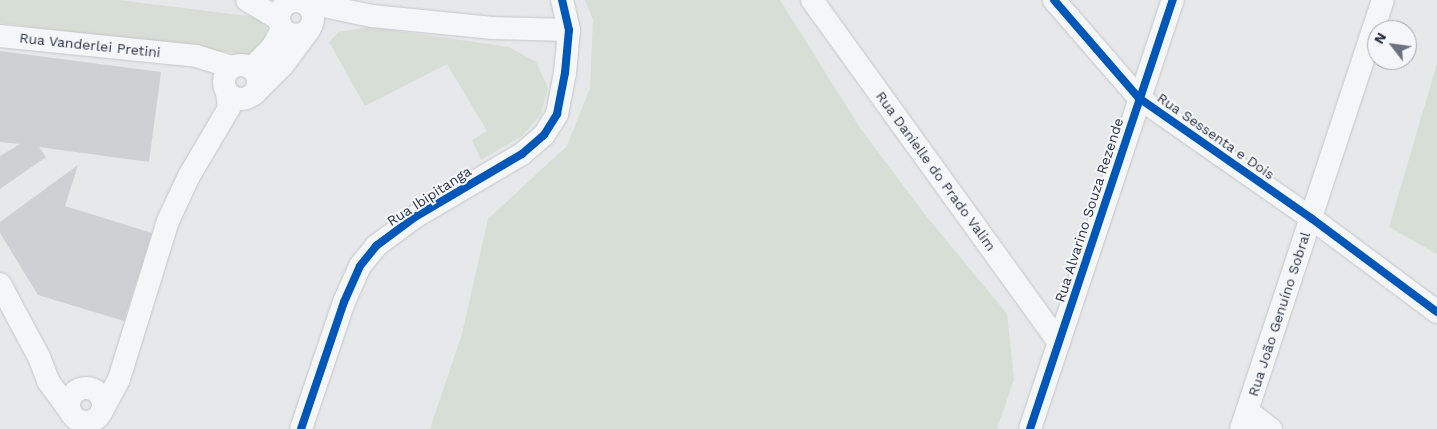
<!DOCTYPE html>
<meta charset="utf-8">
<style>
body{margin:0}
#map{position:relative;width:1437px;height:429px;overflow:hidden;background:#e6e8ea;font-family:"Work Sans",sans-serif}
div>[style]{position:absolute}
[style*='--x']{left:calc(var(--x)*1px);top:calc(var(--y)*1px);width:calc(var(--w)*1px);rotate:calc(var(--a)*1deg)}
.green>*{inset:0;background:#d6ded6}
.building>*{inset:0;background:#ced0d3}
.roads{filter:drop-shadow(0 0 1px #c4c6c8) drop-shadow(0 0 1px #c4c6c8)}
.street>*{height:22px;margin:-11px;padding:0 11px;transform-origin:11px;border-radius:11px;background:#f5f6f7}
.street>.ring{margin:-11px;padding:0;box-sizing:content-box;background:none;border:22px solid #f5f6f7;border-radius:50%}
.cycleway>*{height:8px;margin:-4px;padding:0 4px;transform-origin:4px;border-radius:4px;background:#0057b8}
span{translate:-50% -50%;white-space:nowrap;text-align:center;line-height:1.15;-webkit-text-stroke:4px #f4f6f9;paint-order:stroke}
.street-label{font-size:14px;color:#2b3445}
.north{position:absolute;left:1367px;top:20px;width:50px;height:50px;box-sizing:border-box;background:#f4f6f9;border:1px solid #a4a8b1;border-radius:50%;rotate:300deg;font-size:14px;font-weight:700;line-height:20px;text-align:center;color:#2b3445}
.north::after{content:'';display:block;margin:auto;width:18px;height:22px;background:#6c737f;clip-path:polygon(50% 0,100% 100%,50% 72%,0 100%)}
</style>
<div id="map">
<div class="green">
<i style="clip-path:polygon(0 0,118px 0,257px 17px,267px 29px,260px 55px,242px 54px,0 23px)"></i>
<i style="clip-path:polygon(585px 0,780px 0,860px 128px,927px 217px,1007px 314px,1014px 380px,997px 429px,430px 429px,462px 334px,488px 219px,567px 146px,590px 88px,593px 20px)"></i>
<i style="clip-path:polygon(370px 27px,509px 47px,536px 62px,548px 88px,541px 114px,522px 136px,481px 160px,472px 140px,487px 131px,447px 64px,365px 106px,329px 42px,339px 32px)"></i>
<i style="clip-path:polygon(1437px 64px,1437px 254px,1389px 227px)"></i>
</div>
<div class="building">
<i style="clip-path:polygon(0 51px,161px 72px,149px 162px,39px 147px,46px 157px,0 189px,0 156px,20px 144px,0 142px)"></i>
<i style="clip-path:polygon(78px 165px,65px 206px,152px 233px,124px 321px,38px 295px,0 233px,0 222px)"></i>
</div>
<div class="roads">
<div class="street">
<i style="--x:247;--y:0;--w:37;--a:31"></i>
<i style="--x:812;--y:0;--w:422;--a:54.2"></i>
<i style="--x:1054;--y:0;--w:130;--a:49.1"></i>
<i style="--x:1139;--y:98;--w:210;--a:34.9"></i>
<i style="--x:1311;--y:218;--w:157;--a:36.7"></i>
<i class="ring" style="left:279px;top:1px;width:12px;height:12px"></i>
<i style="--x:300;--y:1;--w:74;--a:11.8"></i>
<i style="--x:372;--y:16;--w:121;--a:5.7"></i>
<i style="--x:492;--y:28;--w:77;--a:1.5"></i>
<i style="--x:0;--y:36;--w:197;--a:5.8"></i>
<i style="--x:196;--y:56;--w:37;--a:17"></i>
<i class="ring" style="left:224px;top:65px;width:12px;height:12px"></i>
<i style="--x:252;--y:68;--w:30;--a:-46"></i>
<i style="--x:273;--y:46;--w:19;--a:-62"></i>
<i style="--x:254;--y:94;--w:41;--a:-45"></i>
<i style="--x:283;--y:65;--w:44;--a:-53.4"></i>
<i style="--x:0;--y:284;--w:83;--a:61.9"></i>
<i style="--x:39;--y:357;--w:26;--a:69"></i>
<i style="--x:48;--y:381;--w:39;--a:54"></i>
<i class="ring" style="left:69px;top:388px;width:12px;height:12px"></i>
<i style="--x:102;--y:411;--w:36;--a:-62"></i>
<i style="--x:119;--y:379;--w:165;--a:-72.8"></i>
<i style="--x:168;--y:221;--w:50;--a:-65"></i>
<i style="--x:189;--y:176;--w:79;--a:-59.5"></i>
<i style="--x:229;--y:108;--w:16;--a:-97"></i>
<i style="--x:1247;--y:411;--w:30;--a:37"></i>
<i style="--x:301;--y:429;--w:134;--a:-71.3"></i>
<i style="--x:344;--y:302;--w:39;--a:-66"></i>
<i style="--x:360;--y:266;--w:26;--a:-51"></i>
<i style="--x:376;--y:246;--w:49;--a:-36.6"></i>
<i style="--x:415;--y:217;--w:124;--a:-30.5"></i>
<i style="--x:522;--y:154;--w:29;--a:-41"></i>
<i style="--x:544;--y:135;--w:25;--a:-58"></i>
<i style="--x:557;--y:114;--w:42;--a:-79"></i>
<i style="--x:565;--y:73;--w:43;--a:-84.7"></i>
<i style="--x:569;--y:30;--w:31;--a:-103"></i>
<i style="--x:1030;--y:429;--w:452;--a:-71.6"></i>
<i style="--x:1241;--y:429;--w:452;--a:-71.7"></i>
</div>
</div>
<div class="cycleway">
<i style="--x:1054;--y:0;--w:130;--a:49.1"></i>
<i style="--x:1139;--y:98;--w:210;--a:34.9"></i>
<i style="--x:1311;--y:218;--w:157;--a:36.7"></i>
<i style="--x:301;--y:429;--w:134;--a:-71.3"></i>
<i style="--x:344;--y:302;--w:39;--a:-66"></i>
<i style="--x:360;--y:266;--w:26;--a:-51"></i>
<i style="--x:376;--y:246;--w:49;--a:-36.6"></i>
<i style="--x:415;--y:217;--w:124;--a:-30.5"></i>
<i style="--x:522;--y:154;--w:29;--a:-41"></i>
<i style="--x:544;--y:135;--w:25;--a:-58"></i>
<i style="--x:557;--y:114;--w:42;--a:-79"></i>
<i style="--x:565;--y:73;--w:43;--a:-84.7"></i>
<i style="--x:569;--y:30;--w:31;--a:-103"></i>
<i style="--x:1030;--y:429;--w:452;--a:-71.6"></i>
</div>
<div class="street-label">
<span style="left:90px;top:45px;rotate:6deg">Rua Vanderlei Pretini</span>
<span style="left:1216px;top:136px;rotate:35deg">Rua Sessenta e Dois</span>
<span style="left:936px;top:171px;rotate:54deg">Rua Danielle do Prado Valim</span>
<span style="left:429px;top:196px;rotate:-33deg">Rua Ibipitanga</span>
<span style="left:1089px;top:210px;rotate:-72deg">Rua Alvarino Souza Rezende</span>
<span style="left:1279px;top:314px;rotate:-72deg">Rua João Genuíno Sobral</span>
</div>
<div class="north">N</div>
</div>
